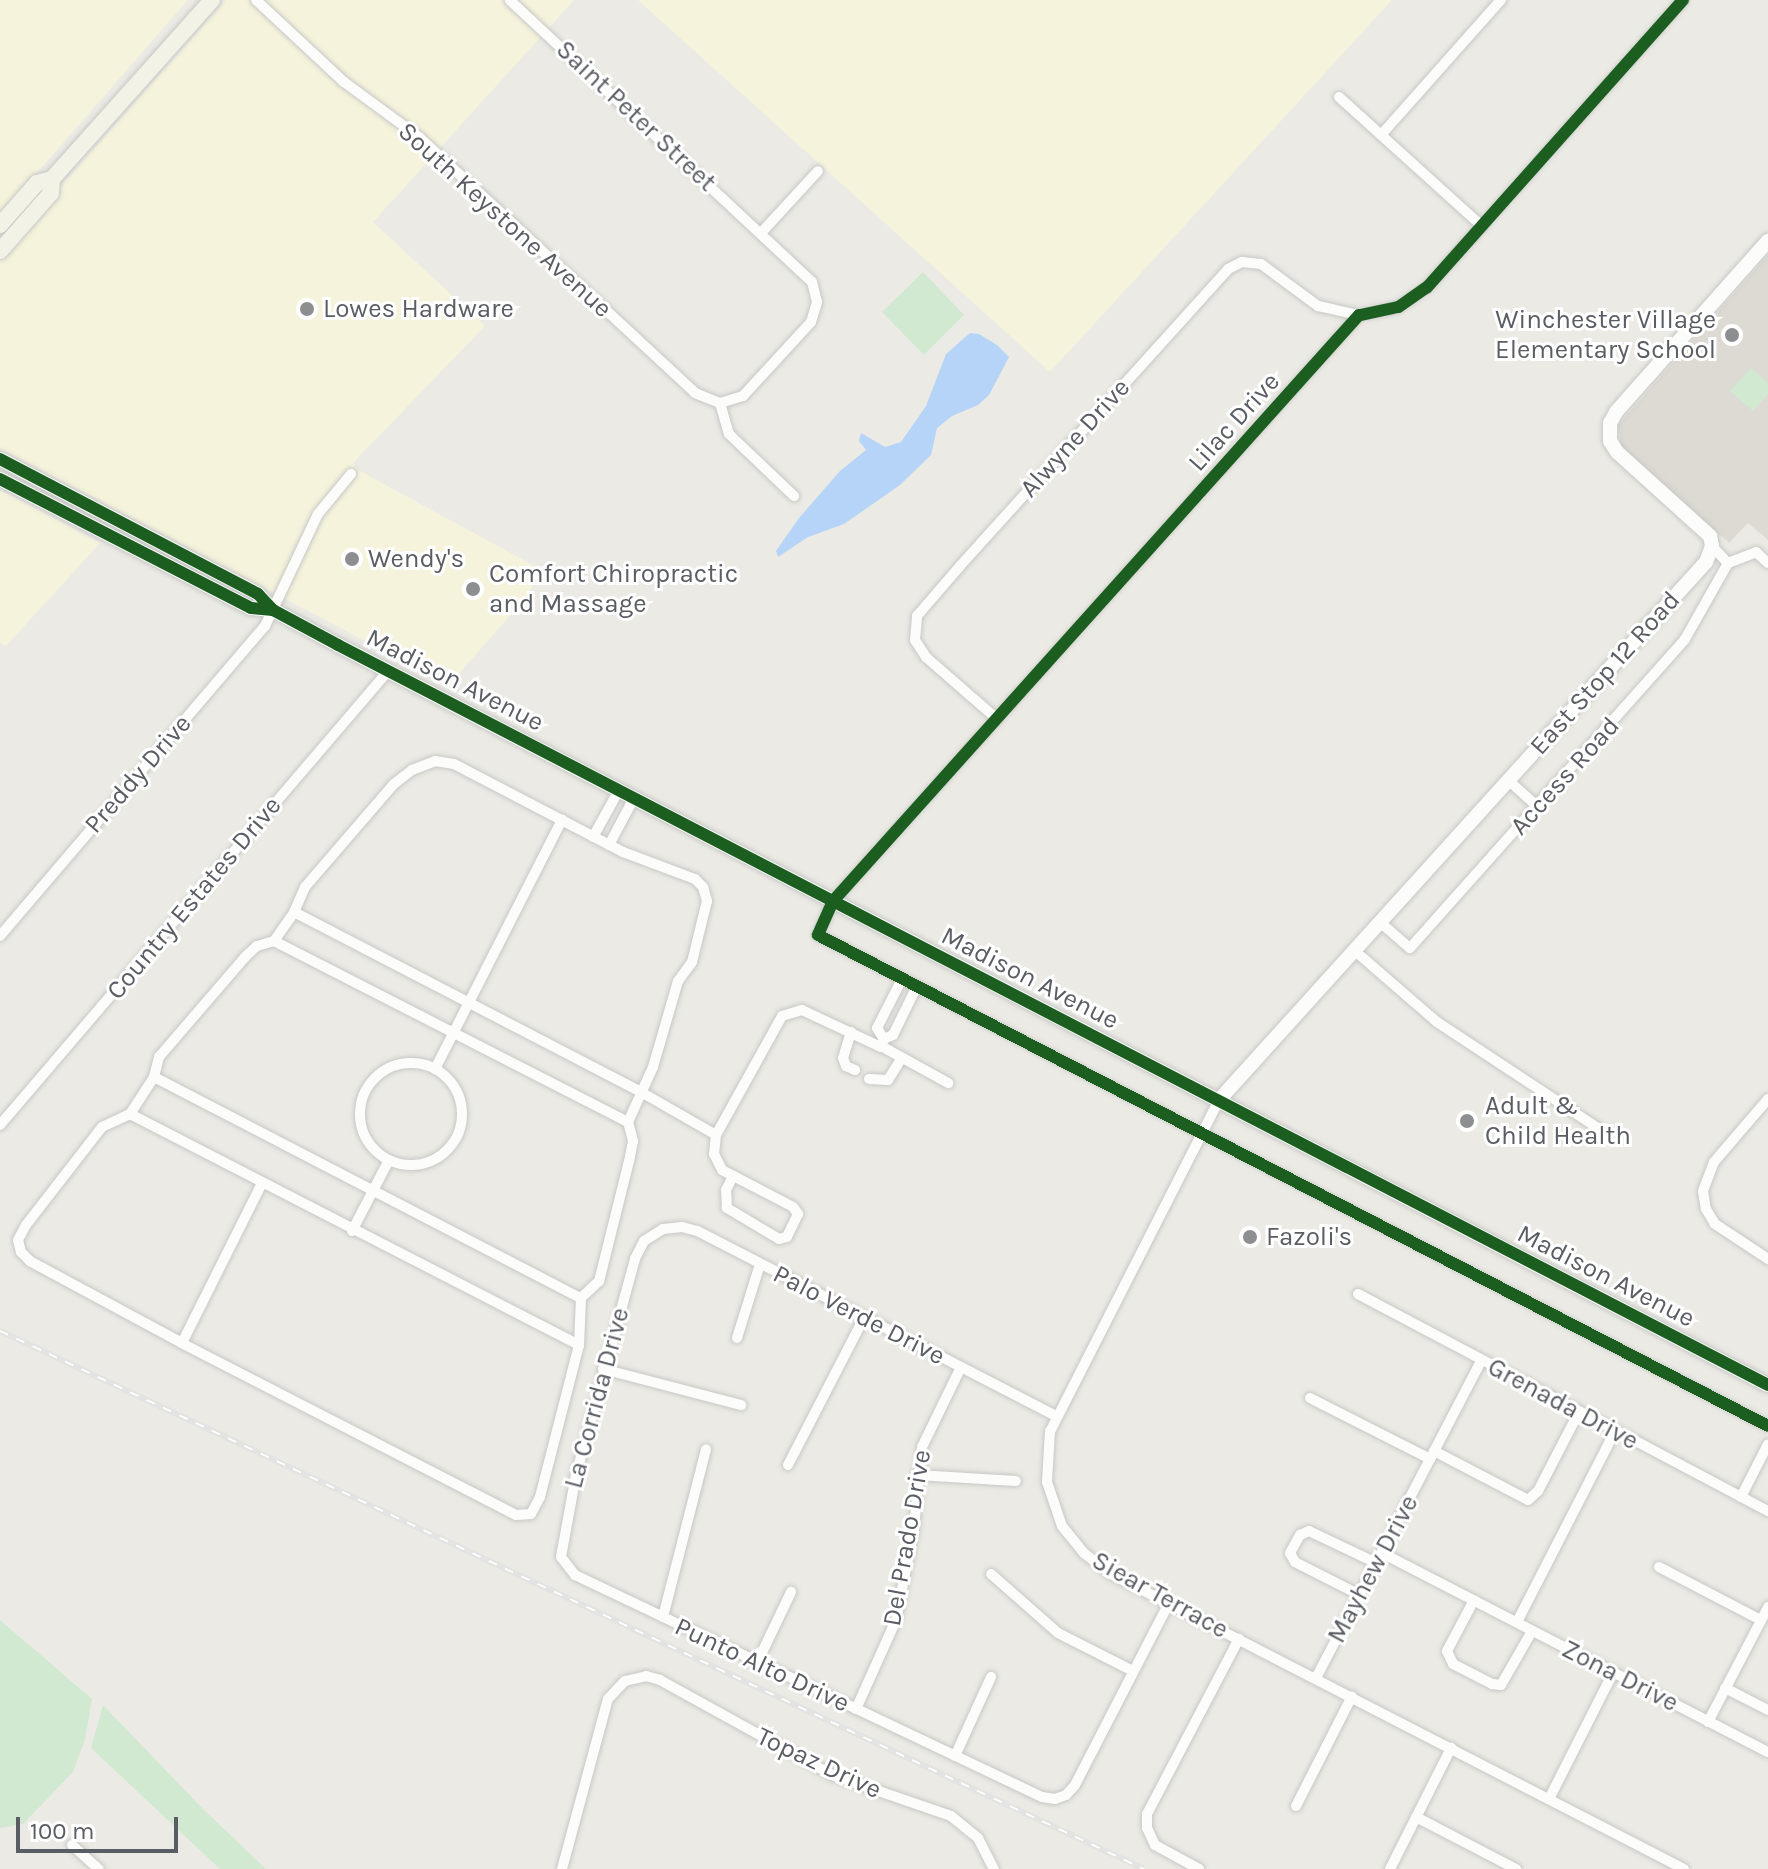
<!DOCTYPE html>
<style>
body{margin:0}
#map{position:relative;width:1768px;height:1869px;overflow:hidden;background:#ebeae4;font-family:Karla,sans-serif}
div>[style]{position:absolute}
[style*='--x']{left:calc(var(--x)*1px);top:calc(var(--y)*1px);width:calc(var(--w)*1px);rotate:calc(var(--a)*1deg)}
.commercial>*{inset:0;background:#f6f3dc}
.education>*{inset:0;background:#dcdad2}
.green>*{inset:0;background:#d1e9d1}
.water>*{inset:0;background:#b6d4f7}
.roads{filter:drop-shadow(0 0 2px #c7c8c6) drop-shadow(0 0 2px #c7c8c6)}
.street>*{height:10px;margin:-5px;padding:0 5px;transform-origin:5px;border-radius:5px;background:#fcfcfb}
.street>.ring{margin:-5px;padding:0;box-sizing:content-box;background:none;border:10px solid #fcfcfb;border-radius:50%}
.secondary>*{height:14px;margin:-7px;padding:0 7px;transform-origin:7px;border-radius:7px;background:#fcfcfb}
.primary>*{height:16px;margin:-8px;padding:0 8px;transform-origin:8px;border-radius:8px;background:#f2f2e7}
.rail>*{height:6px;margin-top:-3px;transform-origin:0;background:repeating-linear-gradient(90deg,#fff 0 9px,#e2e3e2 0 18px);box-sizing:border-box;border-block:2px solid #e2e3e2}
.cycleway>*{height:12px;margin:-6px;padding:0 6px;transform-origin:6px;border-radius:6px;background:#1b5e20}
.dots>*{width:22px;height:22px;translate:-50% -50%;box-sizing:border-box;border:4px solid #fff;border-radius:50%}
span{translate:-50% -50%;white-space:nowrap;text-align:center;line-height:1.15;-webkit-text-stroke:6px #fff;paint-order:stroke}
.street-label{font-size:26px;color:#5a5d63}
.poi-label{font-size:26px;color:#5a5d63}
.left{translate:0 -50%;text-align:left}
.right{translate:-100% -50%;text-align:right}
.scale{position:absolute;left:16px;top:1817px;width:162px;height:36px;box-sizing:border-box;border:4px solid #5a5d63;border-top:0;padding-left:10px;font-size:24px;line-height:28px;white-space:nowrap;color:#5a5d63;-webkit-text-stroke:6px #fff;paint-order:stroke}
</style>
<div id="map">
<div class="commercial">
<i style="clip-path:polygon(0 0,188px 0,0 215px)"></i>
<i style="clip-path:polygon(226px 0,574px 0,373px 222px,485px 326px,353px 463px,358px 470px,540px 569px,528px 595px,449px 685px,0 449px,0 255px)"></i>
<i style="clip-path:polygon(638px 0,1392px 0,1050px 372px)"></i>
<i style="clip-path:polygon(0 490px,100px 543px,6px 646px,0 643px)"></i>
</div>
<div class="education">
<i style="clip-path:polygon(1768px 255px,1768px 540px,1748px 523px,1729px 543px,1621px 446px,1618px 425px)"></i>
</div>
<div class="green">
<i style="clip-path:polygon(923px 272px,964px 315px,924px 355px,882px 312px)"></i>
<i style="clip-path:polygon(1751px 368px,1768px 383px,1768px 394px,1753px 411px,1730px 391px)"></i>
<i style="clip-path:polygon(0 1620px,92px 1699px,85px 1739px,73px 1772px,23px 1824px,0 1828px)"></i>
<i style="clip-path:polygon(103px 1705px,201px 1807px,266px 1869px,220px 1869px,91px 1748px)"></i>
</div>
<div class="water">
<i style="clip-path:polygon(970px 333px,979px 334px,997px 345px,1009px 357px,989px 395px,978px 405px,952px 416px,937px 428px,931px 455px,900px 485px,844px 524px,808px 537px,778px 557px,776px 551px,799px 518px,840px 471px,866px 450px,859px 441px,861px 433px,885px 447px,901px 442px,926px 406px,946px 354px)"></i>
</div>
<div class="roads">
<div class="street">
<i style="--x:256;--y:0;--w:120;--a:43"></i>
<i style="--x:344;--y:82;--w:93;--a:36.3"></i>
<i style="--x:419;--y:137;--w:376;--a:42.8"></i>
<i style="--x:695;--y:393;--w:27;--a:22"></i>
<i style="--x:720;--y:403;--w:24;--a:-17"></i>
<i style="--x:743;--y:396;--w:100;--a:-47.4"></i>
<i style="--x:811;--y:322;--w:21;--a:-73"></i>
<i style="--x:817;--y:302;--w:21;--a:-104"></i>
<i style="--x:812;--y:282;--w:413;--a:-137"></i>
<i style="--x:1683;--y:0;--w:385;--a:131.7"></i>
<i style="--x:1427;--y:287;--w:35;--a:145"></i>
<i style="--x:1398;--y:307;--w:40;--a:168"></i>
<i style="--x:1359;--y:315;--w:787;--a:131.91"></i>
<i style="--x:833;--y:901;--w:37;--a:114"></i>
<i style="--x:818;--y:935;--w:1069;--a:27.33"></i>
<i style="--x:1339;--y:97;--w:193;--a:42.1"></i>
<i style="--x:1381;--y:135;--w:181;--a:-48.4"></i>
<i style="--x:761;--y:233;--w:84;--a:-47.4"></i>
<i style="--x:720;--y:403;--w:32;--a:74"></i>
<i style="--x:729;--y:434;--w:90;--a:43.6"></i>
<i style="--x:1712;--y:546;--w:23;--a:47"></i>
<i style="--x:1728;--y:563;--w:30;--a:-21"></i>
<i style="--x:1756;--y:552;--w:16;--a:43"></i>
<i style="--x:997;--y:719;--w:94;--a:-138.9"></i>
<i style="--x:926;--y:657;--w:20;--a:-123"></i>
<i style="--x:915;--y:640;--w:24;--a:-85"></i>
<i style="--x:917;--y:616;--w:66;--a:-49.3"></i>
<i style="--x:960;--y:566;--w:400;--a:-47.9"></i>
<i style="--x:1228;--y:269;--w:16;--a:-27"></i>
<i style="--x:1242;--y:262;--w:19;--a:6"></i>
<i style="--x:1261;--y:264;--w:71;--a:36.4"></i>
<i style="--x:1318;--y:306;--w:42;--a:12.4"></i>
<i style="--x:435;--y:761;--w:19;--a:9"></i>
<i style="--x:454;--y:764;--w:191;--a:27.5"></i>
<i style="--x:623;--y:852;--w:77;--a:20.6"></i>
<i style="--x:695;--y:879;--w:11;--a:45"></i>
<i style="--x:703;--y:887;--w:15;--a:74"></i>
<i style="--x:707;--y:901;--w:63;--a:103.8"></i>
<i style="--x:692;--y:962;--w:24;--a:126"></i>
<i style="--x:678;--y:981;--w:90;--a:106.2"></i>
<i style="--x:653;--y:1067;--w:60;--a:114.4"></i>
<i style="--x:628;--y:1122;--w:20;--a:75"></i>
<i style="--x:633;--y:1141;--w:16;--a:101"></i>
<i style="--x:630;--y:1157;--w:128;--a:104"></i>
<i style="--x:599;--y:1281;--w:25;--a:137"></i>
<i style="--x:581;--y:1298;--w:47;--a:92.4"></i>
<i style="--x:579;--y:1345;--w:157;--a:104.4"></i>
<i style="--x:540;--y:1497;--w:19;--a:118"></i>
<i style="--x:531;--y:1514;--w:15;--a:176"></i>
<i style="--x:516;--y:1515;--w:376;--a:-152.8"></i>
<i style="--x:182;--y:1343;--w:173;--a:-151.7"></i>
<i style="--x:30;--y:1261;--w:13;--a:-135"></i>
<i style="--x:21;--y:1252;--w:12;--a:-104"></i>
<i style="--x:18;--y:1240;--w:17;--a:-62"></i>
<i style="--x:26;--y:1225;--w:124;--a:-52.2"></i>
<i style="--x:102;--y:1127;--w:31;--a:-25"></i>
<i style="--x:130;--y:1114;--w:44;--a:-57"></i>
<i style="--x:154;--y:1077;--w:21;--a:-76"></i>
<i style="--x:159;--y:1057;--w:132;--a:-49.3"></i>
<i style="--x:245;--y:957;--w:16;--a:-43"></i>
<i style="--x:257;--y:946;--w:18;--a:-16"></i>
<i style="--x:274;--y:941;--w:35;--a:-55"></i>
<i style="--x:294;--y:912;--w:27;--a:-66"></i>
<i style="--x:305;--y:887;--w:136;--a:-49.2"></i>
<i style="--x:394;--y:784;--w:23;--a:-38"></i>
<i style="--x:412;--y:770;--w:25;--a:-21"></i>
<i style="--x:1508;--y:780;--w:39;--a:42"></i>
<i style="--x:593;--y:837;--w:54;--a:-61"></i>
<i style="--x:609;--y:845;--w:53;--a:-62"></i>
<i style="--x:294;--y:912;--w:391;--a:27.4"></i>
<i style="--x:641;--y:1092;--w:86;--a:29.8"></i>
<i style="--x:716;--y:1135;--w:136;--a:-61"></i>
<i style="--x:782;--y:1016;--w:21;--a:-17"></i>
<i style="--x:802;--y:1010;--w:87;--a:25.1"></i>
<i style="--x:1381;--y:923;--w:38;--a:41"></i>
<i style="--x:1410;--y:948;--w:414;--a:-48.3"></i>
<i style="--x:1685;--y:639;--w:87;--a:-60.5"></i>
<i style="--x:0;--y:936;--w:408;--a:-49.5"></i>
<i style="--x:265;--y:626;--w:124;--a:-64.7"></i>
<i style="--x:318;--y:514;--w:52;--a:-50.5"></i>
<i style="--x:274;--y:941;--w:398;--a:27.1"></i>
<i style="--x:1355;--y:951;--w:108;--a:40.9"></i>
<i style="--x:1437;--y:1022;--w:196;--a:33.4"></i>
<i style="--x:902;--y:979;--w:55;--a:117"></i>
<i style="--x:877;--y:1028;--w:13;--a:58"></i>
<i style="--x:884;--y:1039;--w:8;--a:113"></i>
<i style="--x:881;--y:1046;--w:77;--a:28.9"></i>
<i style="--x:851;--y:1032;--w:27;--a:107"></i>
<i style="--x:843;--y:1058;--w:9;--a:69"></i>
<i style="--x:846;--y:1066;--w:10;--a:24"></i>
<i style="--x:884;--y:1039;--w:10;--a:-24"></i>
<i style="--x:893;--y:1035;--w:55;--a:-63.9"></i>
<i class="ring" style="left:360px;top:1063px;width:92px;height:92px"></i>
<i style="--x:435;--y:1069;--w:280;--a:-63"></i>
<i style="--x:154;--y:1077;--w:481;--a:27.4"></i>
<i style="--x:869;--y:1079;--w:19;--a:3"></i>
<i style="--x:888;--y:1080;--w:26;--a:-58"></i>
<i style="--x:1768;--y:1099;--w:83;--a:130.6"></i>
<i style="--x:1714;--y:1162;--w:31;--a:111"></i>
<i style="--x:1703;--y:1191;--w:18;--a:81"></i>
<i style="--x:1706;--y:1209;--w:17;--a:59"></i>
<i style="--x:1715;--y:1224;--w:64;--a:33.4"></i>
<i style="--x:1219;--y:1100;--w:372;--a:117"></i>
<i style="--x:1050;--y:1431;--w:51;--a:93.4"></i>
<i style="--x:1047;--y:1482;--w:46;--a:71.2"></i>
<i style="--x:1062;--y:1526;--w:36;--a:51"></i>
<i style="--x:1085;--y:1554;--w:35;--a:37"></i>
<i style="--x:1113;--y:1575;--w:642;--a:27.24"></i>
<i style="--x:130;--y:1114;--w:505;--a:27.22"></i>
<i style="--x:0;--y:1125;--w:597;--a:-49.48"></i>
<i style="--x:716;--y:1135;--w:19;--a:96"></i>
<i style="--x:714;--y:1154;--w:18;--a:63"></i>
<i style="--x:722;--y:1170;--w:80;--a:27.5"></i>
<i style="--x:793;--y:1207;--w:9;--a:54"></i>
<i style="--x:798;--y:1214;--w:25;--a:116"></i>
<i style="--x:787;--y:1237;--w:8;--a:166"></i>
<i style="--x:779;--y:1239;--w:61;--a:-149.2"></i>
<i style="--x:727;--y:1208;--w:18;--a:-93"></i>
<i style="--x:726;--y:1190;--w:16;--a:-63"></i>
<i style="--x:352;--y:1231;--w:80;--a:-62.5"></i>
<i style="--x:1358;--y:1294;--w:464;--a:27.9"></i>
<i style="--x:737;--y:1338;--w:77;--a:-72.7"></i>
<i style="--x:182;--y:1343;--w:179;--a:-63.4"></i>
<i style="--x:603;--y:1369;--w:143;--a:14.6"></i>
<i style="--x:1310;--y:1398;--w:135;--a:26.9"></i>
<i style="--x:1056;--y:1416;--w:404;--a:-152.7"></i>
<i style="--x:697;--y:1231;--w:16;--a:-165"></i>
<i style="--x:682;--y:1227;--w:19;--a:174"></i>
<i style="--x:663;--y:1229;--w:22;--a:148"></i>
<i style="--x:644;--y:1241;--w:20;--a:117"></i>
<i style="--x:635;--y:1259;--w:224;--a:105.3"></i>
<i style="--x:576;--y:1475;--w:83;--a:100.4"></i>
<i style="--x:561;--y:1557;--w:23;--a:52"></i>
<i style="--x:575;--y:1575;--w:517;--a:25.43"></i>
<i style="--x:1042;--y:1797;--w:13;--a:9"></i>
<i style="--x:1055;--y:1799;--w:12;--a:-20"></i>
<i style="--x:1066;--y:1795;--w:13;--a:-48"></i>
<i style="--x:1075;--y:1785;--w:205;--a:-62.7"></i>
<i style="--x:1434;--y:1451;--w:106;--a:27.5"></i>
<i style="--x:1528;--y:1500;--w:13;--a:-42"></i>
<i style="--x:1538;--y:1491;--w:89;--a:-62.6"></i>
<i style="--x:788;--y:1465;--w:165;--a:-62.7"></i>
<i style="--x:917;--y:1475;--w:99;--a:3.5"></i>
<i style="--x:1741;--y:1497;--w:59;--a:-63"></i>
<i style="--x:1382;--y:1553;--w:434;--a:27.3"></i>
<i style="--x:1659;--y:1567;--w:115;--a:27.5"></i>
<i style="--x:991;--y:1574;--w:89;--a:41.4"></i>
<i style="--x:1058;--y:1633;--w:84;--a:26.9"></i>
<i style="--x:1360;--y:1595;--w:73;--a:-153.1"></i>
<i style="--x:1295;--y:1562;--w:10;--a:-119"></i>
<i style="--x:1290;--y:1553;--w:21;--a:-61"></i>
<i style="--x:1300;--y:1535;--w:10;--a:-24"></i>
<i style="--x:1309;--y:1531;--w:74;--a:25.5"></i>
<i style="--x:1474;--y:1600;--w:58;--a:117.9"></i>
<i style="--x:1447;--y:1651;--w:14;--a:65"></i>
<i style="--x:1453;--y:1664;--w:44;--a:27.1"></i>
<i style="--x:1492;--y:1684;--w:9;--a:6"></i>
<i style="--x:1501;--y:1685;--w:62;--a:-60.1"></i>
<i style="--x:663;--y:1617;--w:173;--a:-75.6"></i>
<i style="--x:1517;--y:1622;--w:215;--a:-62.8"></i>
<i style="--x:757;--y:1663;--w:79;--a:-64.4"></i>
<i style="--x:1316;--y:1678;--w:357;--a:-62.5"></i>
<i style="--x:1725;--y:1688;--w:48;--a:27.1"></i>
<i style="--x:856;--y:1709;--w:98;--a:-65.8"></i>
<i style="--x:896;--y:1620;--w:94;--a:-78.9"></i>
<i style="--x:914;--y:1528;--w:81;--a:-84.4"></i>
<i style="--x:922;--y:1447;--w:89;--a:-64"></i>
<i style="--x:1708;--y:1722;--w:130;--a:-62.4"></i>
<i style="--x:955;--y:1756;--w:87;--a:-65.5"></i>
<i style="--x:1549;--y:1799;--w:141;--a:-63.1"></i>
<i style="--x:1296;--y:1806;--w:123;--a:-63"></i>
<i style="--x:1416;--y:1817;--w:113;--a:27.5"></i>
<i style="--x:72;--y:1845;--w:36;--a:42"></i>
<i style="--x:562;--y:1869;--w:176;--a:-74.9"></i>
<i style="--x:608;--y:1699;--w:25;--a:-47"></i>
<i style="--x:625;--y:1681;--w:22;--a:-13"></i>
<i style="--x:646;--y:1676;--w:15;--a:16"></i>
<i style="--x:660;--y:1680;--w:196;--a:28.9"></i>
<i style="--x:832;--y:1775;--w:126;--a:19"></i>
<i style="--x:951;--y:1816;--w:35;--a:39"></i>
<i style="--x:978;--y:1838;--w:35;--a:63"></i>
<i style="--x:1199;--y:1869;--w:50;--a:-151.4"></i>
<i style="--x:1155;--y:1845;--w:19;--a:-115"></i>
<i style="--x:1147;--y:1828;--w:14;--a:-90"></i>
<i style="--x:1147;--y:1814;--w:198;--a:-62.3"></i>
<i style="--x:1390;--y:1869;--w:136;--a:-63.2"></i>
</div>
<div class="secondary">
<i style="--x:0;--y:459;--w:291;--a:27.6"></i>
<i style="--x:258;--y:594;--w:22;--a:47"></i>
<i style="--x:273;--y:610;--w:74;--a:28.3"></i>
<i style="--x:338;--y:645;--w:1610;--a:27.36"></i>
<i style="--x:0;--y:479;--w:282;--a:27.2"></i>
<i style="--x:251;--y:608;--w:22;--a:5"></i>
<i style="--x:1219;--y:1100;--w:726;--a:-47.85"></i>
<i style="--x:1706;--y:562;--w:17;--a:-69"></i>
<i style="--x:1712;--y:546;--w:10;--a:-101"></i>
<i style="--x:1710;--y:536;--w:125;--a:-137.9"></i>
<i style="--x:1617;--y:452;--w:13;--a:-122"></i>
<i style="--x:1610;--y:441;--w:18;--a:-90"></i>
<i style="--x:1610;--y:423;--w:13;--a:-61"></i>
<i style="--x:1616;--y:412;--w:229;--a:-48.4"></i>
</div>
<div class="primary">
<i style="--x:0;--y:225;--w:56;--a:-48.6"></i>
<i style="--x:37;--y:183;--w:16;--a:-15"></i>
<i style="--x:52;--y:179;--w:240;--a:-48.2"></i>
<i style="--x:0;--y:251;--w:77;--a:-48.7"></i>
<i style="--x:51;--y:193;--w:14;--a:-86"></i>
</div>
</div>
<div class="rail">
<i style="--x:0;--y:1331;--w:1264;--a:25.19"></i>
</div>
<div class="cycleway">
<i style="--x:1683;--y:0;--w:385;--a:131.7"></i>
<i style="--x:1427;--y:287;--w:35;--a:145"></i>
<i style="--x:1398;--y:307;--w:40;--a:168"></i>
<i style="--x:1359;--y:315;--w:787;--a:131.91"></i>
<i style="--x:833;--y:901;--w:37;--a:114"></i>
<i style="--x:818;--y:935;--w:1069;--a:27.33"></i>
<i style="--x:0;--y:459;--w:291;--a:27.6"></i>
<i style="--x:258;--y:594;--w:22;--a:47"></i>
<i style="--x:273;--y:610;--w:74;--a:28.3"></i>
<i style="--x:338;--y:645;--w:1610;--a:27.36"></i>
<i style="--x:0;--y:479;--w:282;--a:27.2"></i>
<i style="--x:251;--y:608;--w:22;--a:5"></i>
</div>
<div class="dots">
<i style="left:307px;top:309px;background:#8d8e90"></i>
<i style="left:1732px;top:335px;background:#8d8e90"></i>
<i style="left:352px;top:559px;background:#8d8e90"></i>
<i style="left:473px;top:589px;background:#8d8e90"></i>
<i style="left:1467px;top:1121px;background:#8d8e90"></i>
<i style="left:1250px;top:1237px;background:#8d8e90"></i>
</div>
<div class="street-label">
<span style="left:636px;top:116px;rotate:43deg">Saint Peter Street</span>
<span style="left:505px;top:220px;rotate:42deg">South Keystone Avenue</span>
<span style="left:1234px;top:422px;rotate:-48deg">Lilac Drive</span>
<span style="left:1075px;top:438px;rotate:-48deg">Alwyne Drive</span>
<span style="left:1605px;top:673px;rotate:-48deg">East Stop 12 Road</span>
<span style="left:455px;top:680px;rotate:27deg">Madison Avenue</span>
<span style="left:138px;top:774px;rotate:-49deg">Preddy Drive</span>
<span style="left:1565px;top:776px;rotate:-48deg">Access Road</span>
<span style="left:194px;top:898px;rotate:-50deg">Country Estates Drive</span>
<span style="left:1030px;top:978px;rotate:27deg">Madison Avenue</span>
<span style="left:1606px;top:1276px;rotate:27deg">Madison Avenue</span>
<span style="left:859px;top:1315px;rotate:27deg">Palo Verde Drive</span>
<span style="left:597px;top:1398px;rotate:-75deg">La Corrida Drive</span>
<span style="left:1563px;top:1404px;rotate:28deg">Grenada Drive</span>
<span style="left:907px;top:1538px;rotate:-80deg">Del Prado Drive</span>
<span style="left:1373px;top:1569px;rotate:-62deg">Mayhew Drive</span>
<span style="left:1160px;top:1595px;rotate:29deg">Siear Terrace</span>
<span style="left:762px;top:1665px;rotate:25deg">Punto Alto Drive</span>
<span style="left:1620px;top:1676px;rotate:27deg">Zona Drive</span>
<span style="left:819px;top:1763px;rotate:25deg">Topaz Drive</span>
</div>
<div class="poi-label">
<span class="left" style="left:323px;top:309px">Lowes Hardware</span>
<span class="right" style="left:1716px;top:335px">Winchester Village<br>Elementary School</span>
<span class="left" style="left:368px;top:559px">Wendy's</span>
<span class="left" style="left:489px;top:589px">Comfort Chiropractic<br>and Massage</span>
<span class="left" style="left:1485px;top:1121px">Adult &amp;<br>Child Health</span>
<span class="left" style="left:1266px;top:1237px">Fazoli's</span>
</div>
<div class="scale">100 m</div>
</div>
